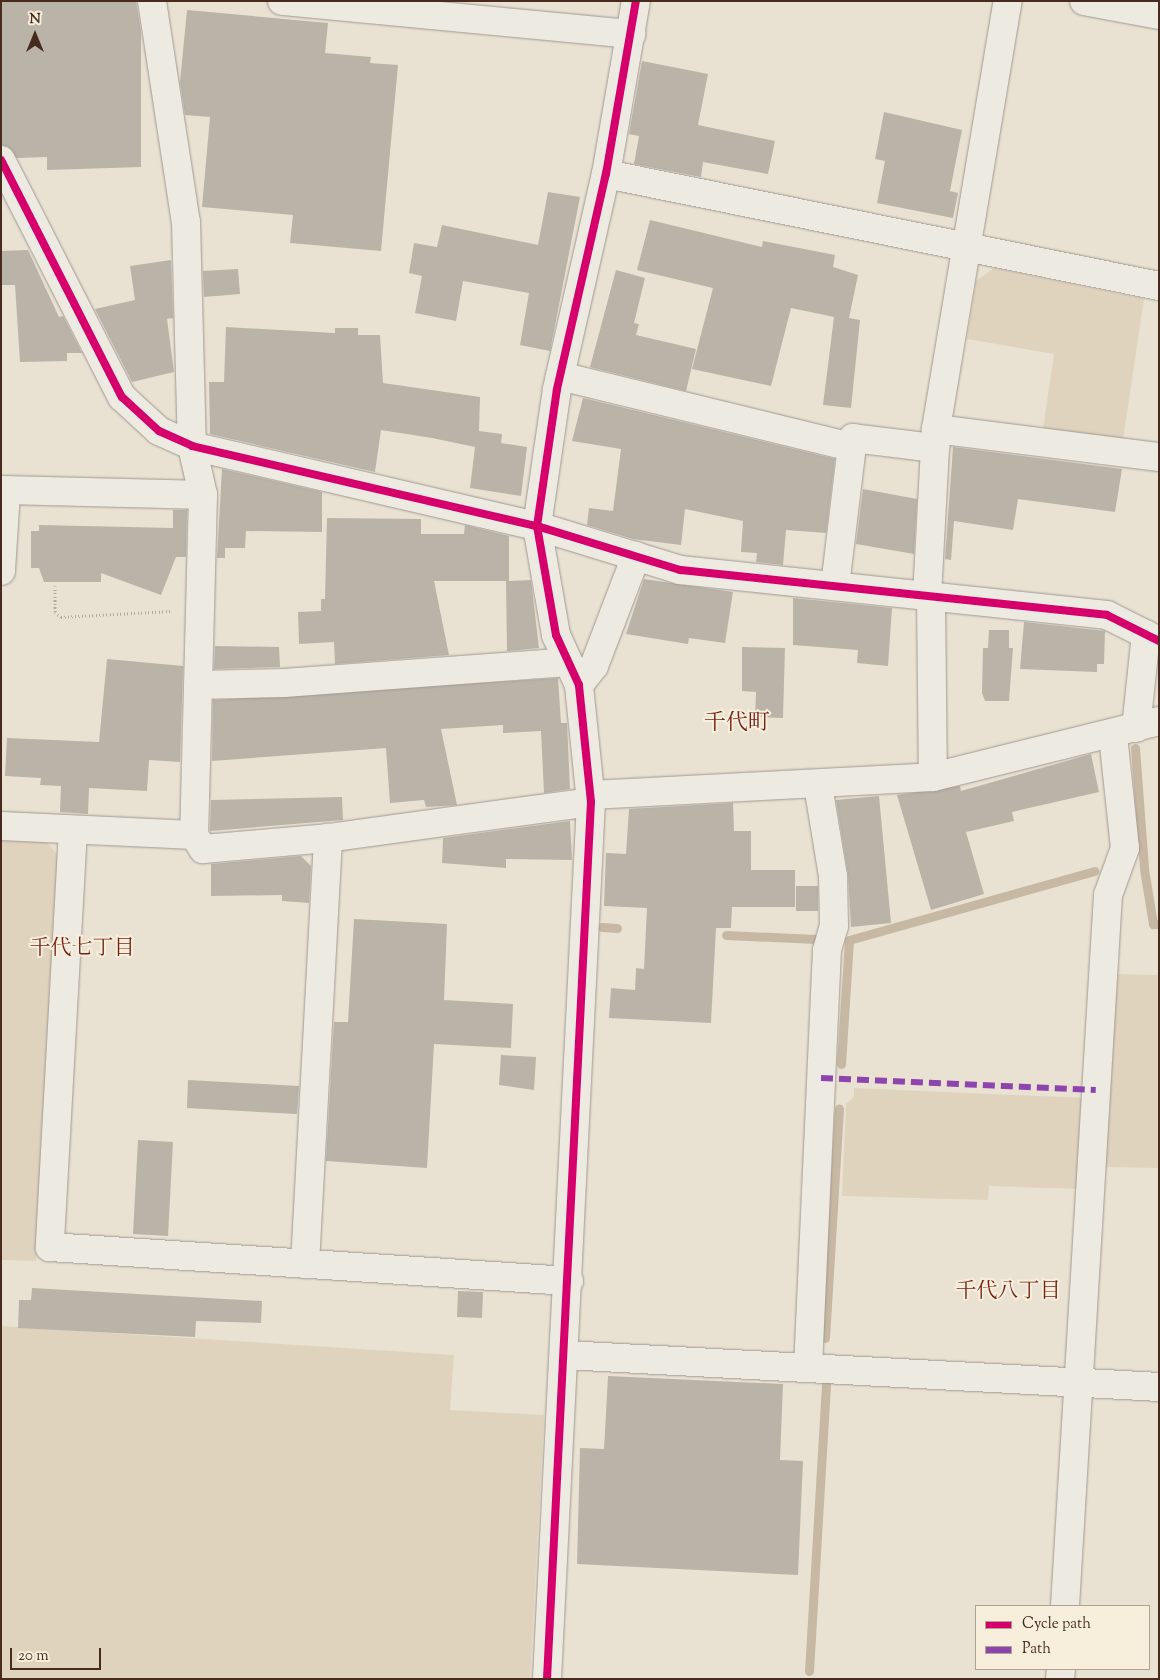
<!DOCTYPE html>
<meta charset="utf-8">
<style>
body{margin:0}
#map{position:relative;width:1160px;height:1680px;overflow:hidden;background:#e9e2d3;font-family:"Sorts Mill Goudy","Noto Serif JP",serif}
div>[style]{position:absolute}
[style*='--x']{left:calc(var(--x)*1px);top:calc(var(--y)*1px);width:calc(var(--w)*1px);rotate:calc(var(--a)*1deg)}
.green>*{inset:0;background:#dfd3be}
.stream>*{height:9px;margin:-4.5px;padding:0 4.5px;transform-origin:4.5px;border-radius:4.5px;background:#c7b8a3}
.building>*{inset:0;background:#bab3a8}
.path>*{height:3px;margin-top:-1.5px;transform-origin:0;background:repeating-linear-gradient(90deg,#b0aaa3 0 1px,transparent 0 3.5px)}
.roads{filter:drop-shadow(0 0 1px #a0988e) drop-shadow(0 0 1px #a0988e)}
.minor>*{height:28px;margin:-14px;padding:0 14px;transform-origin:14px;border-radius:14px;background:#edeae2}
.quiet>*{height:6px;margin-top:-3px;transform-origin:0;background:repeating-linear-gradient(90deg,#8e44ad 0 12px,transparent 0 18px)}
.cycleway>*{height:8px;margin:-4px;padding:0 4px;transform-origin:4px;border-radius:4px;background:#d6006c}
span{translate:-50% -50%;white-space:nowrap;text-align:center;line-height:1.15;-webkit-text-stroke:4px #f7efdc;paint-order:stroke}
.neighbourhood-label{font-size:21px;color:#7a1f14}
.quarter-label{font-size:22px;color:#7a1f14}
.frame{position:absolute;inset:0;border:2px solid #462b1e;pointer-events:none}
.legend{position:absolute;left:975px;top:1605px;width:175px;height:65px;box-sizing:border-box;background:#f7efdc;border:1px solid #b0a190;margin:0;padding:6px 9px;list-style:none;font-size:15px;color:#462b1e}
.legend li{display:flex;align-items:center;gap:10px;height:25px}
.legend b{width:25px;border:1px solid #b0a190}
.north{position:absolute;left:10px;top:10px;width:50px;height:50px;-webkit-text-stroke:4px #f7efdc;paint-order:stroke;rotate:0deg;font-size:14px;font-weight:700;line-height:20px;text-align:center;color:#462b1e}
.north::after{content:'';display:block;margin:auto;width:18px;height:22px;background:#462b1e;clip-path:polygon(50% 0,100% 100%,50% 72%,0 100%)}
.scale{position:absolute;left:10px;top:1648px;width:91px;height:22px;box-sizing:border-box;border:2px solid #462b1e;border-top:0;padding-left:6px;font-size:15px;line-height:18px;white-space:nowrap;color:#462b1e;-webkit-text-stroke:4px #f7efdc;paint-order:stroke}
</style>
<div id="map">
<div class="green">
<i style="clip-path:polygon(994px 268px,1144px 299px,1123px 440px,1043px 429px,1054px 354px,967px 339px,976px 281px)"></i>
<i style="clip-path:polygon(1px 838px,46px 841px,58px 856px,36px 1261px,1px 1260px)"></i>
<i style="clip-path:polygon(1115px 974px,1159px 975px,1159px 1168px,1105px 1167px)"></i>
<i style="clip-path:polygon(854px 1088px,1084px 1098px,1080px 1189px,989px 1186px,988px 1200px,842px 1196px,846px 1104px,854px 1097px)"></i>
<i style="clip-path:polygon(1px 1326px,454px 1355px,450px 1410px,544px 1415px,530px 1679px,1px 1679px)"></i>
</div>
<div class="stream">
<i style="--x:1135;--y:748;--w:121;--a:85.7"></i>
<i style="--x:1144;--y:869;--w:56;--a:80.7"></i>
<i style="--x:1153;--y:924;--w:6;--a:0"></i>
<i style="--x:602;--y:927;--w:15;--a:4"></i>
<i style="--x:726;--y:935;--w:90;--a:2.5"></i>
<i style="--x:841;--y:1064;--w:124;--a:-86.3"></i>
<i style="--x:849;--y:940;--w:255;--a:-15.7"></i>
<i style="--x:825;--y:1338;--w:230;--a:-86.5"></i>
<i style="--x:809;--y:1671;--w:288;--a:-86.6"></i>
</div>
<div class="building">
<i style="clip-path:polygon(1px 1px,136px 1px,141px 31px,141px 167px,47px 170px,47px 157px,17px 158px,1px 144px)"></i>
<i style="clip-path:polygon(187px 10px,328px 23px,325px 53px,371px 57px,370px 63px,398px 65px,381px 251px,290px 243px,293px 215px,202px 207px,210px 117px,185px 115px,180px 82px)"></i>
<i style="clip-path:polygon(642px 61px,708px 74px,698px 125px,775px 141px,768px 174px,703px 162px,701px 177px,634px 164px,639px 136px,629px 134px)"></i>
<i style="clip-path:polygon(884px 112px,962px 130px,950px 191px,958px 193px,953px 218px,877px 203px,885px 161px,875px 159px)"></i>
<i style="clip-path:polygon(548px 192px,580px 197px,550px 351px,520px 345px,529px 293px,463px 281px,456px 321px,415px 313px,422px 276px,409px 273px,414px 243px,437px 247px,442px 225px,538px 245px)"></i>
<i style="clip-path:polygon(650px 220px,762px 247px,763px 241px,835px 255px,833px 267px,858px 275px,849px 318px,860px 320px,851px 408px,823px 405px,834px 317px,791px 308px,771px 386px,692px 369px,713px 288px,637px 270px)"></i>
<i style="clip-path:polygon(28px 250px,59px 317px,63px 316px,82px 353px,67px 353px,67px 361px,20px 362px,15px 285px,1px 285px,1px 251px)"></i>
<i style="clip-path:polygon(171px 260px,173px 318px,167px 319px,174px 372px,132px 382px,95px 309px,135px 300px,130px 266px)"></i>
<i style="clip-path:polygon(238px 269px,240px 294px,204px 297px,203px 271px)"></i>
<i style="clip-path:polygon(616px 270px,645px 278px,634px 323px,639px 324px,636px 335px,696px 349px,686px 391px,590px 367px)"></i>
<i style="clip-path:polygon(226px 327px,335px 333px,335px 328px,358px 328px,358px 335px,380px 335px,383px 383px,480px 397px,479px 431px,502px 434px,501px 443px,527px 447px,521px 496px,470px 488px,475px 447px,432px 438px,381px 430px,375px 472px,210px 434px,209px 382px,224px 382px)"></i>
<i style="clip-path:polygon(583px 398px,835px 459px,826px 533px,786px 530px,783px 565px,756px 562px,757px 553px,741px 552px,743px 521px,685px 509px,681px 545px,633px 539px,587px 525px,589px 508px,613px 511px,621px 449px,572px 441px)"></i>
<i style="clip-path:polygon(953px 447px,1122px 469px,1115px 512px,1018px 499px,1013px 530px,954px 521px,951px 560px,945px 559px)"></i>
<i style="clip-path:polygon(222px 469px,322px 492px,322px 532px,246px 531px,245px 548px,225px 548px,225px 558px,217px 558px)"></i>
<i style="clip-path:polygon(863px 489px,917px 499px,914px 554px,856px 544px)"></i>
<i style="clip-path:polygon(173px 510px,187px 510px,186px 557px,176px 557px,161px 595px,101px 573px,101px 582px,44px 582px,39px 568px,31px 568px,31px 531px,39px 531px,39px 525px,173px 528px)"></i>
<i style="clip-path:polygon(327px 518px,421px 519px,421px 534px,464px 534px,465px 525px,509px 536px,509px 581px,531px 580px,539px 648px,507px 651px,506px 581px,434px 581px,449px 655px,335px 664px,334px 642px,299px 644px,298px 612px,321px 611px,321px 599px,325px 599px)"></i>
<i style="clip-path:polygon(644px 579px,733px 592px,725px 643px,689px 638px,688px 644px,626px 634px)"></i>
<i style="clip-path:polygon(793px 598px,892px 608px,888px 666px,857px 663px,858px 650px,793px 645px)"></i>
<i style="clip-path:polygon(1024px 622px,1105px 631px,1104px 664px,1097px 664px,1097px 672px,1020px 669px)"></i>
<i style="clip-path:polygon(989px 630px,1009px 630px,1009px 648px,1013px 648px,1009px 701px,985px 701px,982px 693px,983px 648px,988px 648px)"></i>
<i style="clip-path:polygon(215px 646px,279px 647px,280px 667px,214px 669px)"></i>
<i style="clip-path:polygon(742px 647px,785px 648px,783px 718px,755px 717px,756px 692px,742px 691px)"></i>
<i style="clip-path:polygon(107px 659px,183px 666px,180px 762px,149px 760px,147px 791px,89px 788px,88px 814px,60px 812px,61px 786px,40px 785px,41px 778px,5px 776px,7px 738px,99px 742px)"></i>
<i style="clip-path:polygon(558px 678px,561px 723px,567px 723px,570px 789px,544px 793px,541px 731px,503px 733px,503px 725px,441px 729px,457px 805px,443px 806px,426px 807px,424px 800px,390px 803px,386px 748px,212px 761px,213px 700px)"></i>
<i style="clip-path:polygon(1091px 754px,1099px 792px,1012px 812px,1014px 821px,966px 832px,984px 894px,931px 910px,897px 795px,960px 786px,961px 791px)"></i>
<i style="clip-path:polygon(879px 796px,891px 923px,851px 927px,848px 874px,836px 800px)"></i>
<i style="clip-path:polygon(342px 797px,343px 820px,210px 831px,211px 800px)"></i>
<i style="clip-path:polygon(733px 803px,734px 831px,751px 831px,751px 870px,795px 870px,795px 907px,732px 907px,731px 928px,716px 928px,711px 1023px,609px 1018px,611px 988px,635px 990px,636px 968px,644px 969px,647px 908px,604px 906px,606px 853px,626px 854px,629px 809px)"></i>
<i style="clip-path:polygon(570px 821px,572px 860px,506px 859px,506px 868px,442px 863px,443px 838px)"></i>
<i style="clip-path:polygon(301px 856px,311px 866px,309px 903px,282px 901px,282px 895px,211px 896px,211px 864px)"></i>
<i style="clip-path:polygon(796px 886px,818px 886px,818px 911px,796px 911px)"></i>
<i style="clip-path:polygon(354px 919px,447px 924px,444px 1000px,513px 1004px,511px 1048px,434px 1044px,427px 1168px,326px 1161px,334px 1022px,348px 1022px)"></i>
<i style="clip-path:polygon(501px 1055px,536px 1057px,534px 1090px,499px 1085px)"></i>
<i style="clip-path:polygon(188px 1080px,299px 1086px,297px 1114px,187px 1108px)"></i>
<i style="clip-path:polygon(138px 1140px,173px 1142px,168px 1236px,133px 1234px)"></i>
<i style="clip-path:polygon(32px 1288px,262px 1301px,261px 1323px,196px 1321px,195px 1337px,18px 1328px,19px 1300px,31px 1300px)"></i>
<i style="clip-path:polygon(458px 1291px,483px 1292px,482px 1318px,457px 1317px)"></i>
<i style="clip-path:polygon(608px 1376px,783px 1384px,780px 1460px,803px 1461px,798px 1575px,577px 1564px,580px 1448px,604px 1449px)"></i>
</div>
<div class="path">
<i style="--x:55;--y:586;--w:26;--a:90"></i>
<i style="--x:55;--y:612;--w:8;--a:40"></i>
<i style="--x:61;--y:617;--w:110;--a:-3.1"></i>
</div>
<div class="roads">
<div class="minor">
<i style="--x:152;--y:1;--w:224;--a:81.3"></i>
<i style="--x:186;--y:222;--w:224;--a:88.5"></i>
<i style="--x:192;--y:446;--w:50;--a:77.3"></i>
<i style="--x:203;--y:495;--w:340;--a:91.5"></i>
<i style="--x:194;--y:835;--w:17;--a:57"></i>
<i style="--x:203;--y:849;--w:125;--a:-5"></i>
<i style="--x:328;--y:838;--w:265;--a:-7.8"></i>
<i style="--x:282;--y:1;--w:351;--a:5.4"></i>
<i style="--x:1084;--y:1;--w:76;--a:10.6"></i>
<i style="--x:1;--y:160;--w:266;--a:63"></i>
<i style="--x:122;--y:397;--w:50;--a:42.6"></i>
<i style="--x:159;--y:431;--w:36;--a:24"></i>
<i style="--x:192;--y:446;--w:354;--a:13.1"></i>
<i style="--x:537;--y:526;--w:150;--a:17.1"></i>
<i style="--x:680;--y:570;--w:429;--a:6"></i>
<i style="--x:1107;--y:615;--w:58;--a:26.6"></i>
<i style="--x:606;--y:174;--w:564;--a:11.45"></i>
<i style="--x:560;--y:376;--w:301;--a:13.7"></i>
<i style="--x:936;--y:429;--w:225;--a:7.2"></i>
<i style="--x:1;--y:490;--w:202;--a:1.4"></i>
<i style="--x:1;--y:571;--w:80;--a:-86.4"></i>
<i style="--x:835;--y:586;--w:149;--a:-83.1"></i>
<i style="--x:853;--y:438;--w:83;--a:7"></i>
<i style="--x:927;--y:596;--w:167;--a:-86.9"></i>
<i style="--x:936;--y:429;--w:434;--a:-80.5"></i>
<i style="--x:931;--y:596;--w:181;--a:89.4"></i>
<i style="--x:198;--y:685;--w:86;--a:-1.3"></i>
<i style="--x:284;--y:683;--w:285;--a:-4.2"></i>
<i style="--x:579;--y:685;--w:24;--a:-52"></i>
<i style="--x:594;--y:666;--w:118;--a:-69.1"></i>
<i style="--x:1136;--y:728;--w:94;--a:-83.9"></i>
<i style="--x:591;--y:795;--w:342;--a:-3"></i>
<i style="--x:933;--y:777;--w:233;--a:-13.9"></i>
<i style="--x:1;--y:826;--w:193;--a:2.7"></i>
<i style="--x:73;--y:830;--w:418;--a:93.2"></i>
<i style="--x:50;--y:1247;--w:520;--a:3.75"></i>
<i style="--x:305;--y:1264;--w:427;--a:-86.9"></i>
<i style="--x:565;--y:1355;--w:595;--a:3.08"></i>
<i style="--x:808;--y:1368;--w:418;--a:-87.4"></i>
<i style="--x:827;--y:950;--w:25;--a:-74"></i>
<i style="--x:834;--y:926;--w:50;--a:-91.1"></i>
<i style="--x:833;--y:876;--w:92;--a:-99.4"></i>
<i style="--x:1065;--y:1606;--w:712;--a:-86.54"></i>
<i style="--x:1108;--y:895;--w:50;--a:-70.1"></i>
<i style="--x:1125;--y:848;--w:114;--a:-96.1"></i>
<i style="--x:547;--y:1679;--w:878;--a:-87.13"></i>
<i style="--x:591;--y:802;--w:118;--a:-95.9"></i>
<i style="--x:579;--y:685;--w:55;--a:-114.7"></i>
<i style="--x:556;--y:635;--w:111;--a:-99.9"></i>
<i style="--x:537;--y:526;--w:138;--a:-81.7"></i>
<i style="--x:557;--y:389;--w:221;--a:-77.2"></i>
<i style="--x:606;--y:174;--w:176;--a:-80.2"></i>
<i style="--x:1060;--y:1679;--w:10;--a:-84"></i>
</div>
</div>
<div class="quiet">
<i style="--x:821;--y:1078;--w:275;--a:2.5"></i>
</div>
<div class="cycleway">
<i style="--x:1;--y:160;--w:266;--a:63"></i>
<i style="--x:122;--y:397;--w:50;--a:42.6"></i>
<i style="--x:159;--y:431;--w:36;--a:24"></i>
<i style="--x:192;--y:446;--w:354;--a:13.1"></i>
<i style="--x:537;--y:526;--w:150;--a:17.1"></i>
<i style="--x:680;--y:570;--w:429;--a:6"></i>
<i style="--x:1107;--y:615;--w:58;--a:26.6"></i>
<i style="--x:547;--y:1679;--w:878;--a:-87.13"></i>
<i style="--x:591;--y:802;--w:118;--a:-95.9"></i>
<i style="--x:579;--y:685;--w:55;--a:-114.7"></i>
<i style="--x:556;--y:635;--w:111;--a:-99.9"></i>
<i style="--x:537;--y:526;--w:138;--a:-81.7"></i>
<i style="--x:557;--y:389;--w:221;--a:-77.2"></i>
<i style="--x:606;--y:174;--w:176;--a:-80.2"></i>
</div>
<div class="neighbourhood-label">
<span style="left:82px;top:949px">千代七丁目</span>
<span style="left:1008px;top:1292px">千代八丁目</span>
</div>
<div class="quarter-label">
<span style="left:737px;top:725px">千代町</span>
</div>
<div class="frame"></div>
<ul class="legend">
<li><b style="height:6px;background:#d6006c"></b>Cycle path</li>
<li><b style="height:6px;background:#8e44ad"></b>Path</li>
</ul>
<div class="north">N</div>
<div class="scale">20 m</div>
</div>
